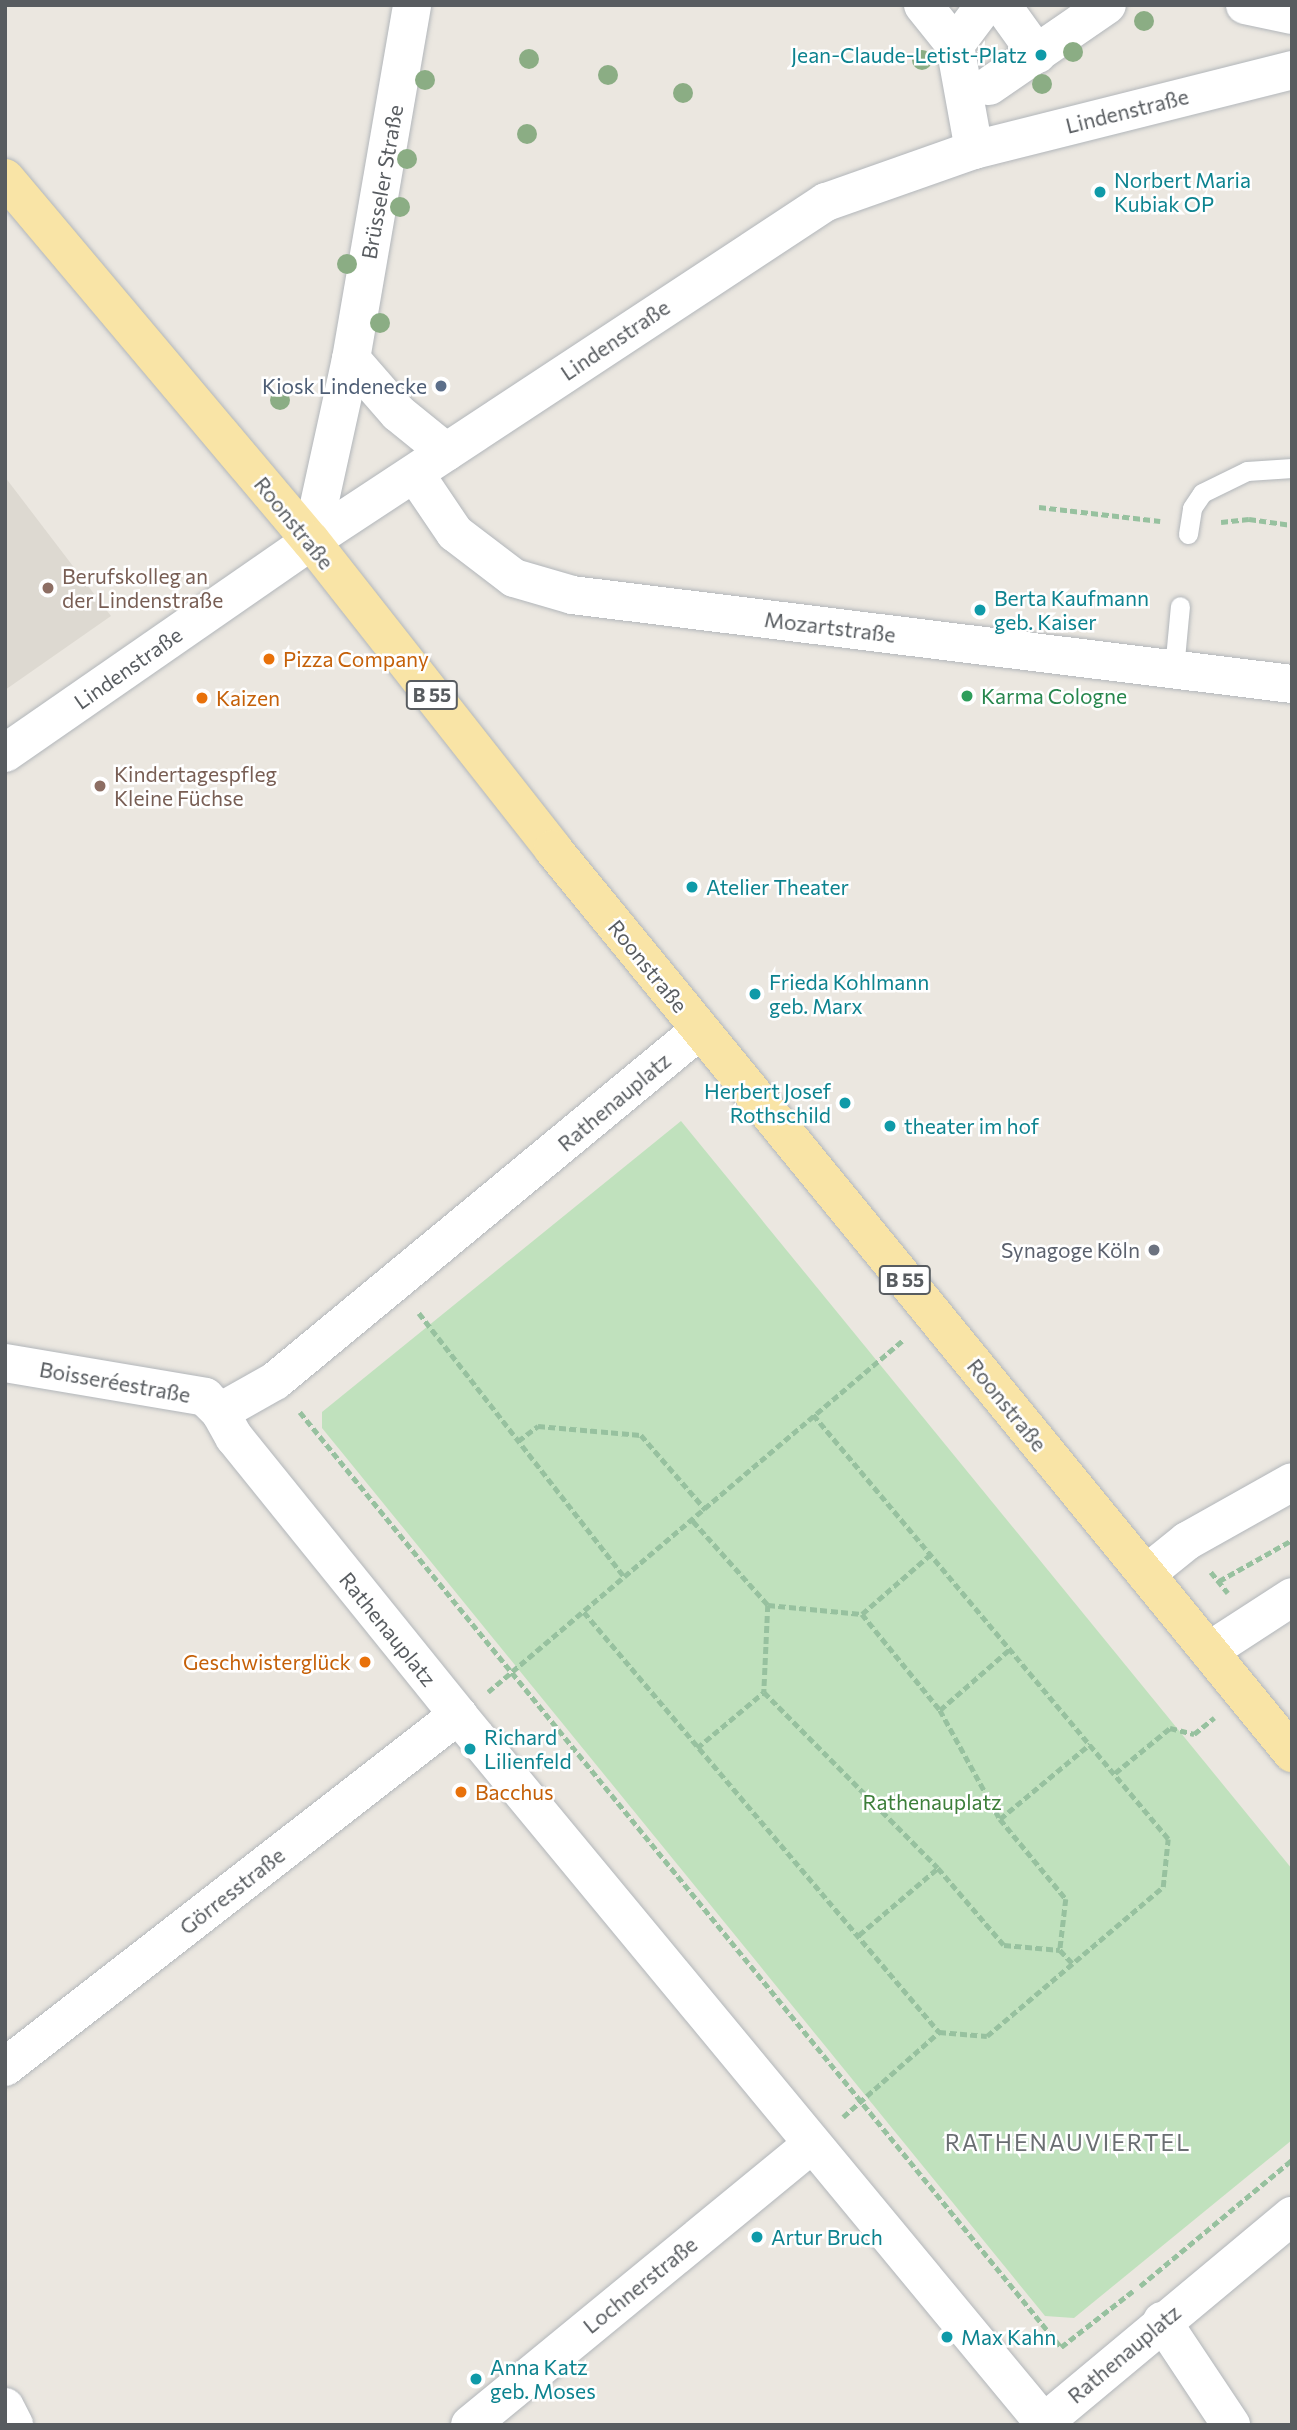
<!DOCTYPE html>
<meta charset="utf-8">
<style>
body{margin:0}
#map{position:relative;width:1297px;height:2430px;overflow:hidden;background:#ebe7e0;font-family:Commissioner,sans-serif}
div>[style]{position:absolute}
[style*='--x']{left:calc(var(--x)*1px);top:calc(var(--y)*1px);width:calc(var(--w)*1px);rotate:calc(var(--a)*1deg)}
.education>*{inset:0;background:#ddd9d1}
.green>*{inset:0;background:#c0e1bd}
.path>*{height:4.5px;margin-top:-2.25px;transform-origin:0;background:repeating-linear-gradient(90deg,#97c19f 0 7px,transparent 0 10.5px)}
.roads{filter:drop-shadow(0 0 2px #b2b6ba) drop-shadow(0 0 2px #b2b6ba)}
.lane>*{height:19px;margin:-9.5px;padding:0 9.5px;transform-origin:9.5px;border-radius:9.5px;background:#fff}
.street>*{height:38px;margin:-19px;padding:0 19px;transform-origin:19px;border-radius:19px;background:#fff}
.secondary>*{height:38px;margin:-19px;padding:0 19px;transform-origin:19px;border-radius:19px;background:#fff}
.primary>*{height:38px;margin:-19px;padding:0 19px;transform-origin:19px;border-radius:19px;background:#f9e4a6}
.trees>*{width:20px;height:20px;margin:-10px;border-radius:50%;background:#8bad84}
.dots>*{width:19px;height:19px;translate:-50% -50%;box-sizing:border-box;border:4px solid #fff;border-radius:50%}
span{translate:-50% -50%;white-space:nowrap;text-align:center;line-height:1.15;-webkit-text-stroke:5px #fff;paint-order:stroke}
.shield-label span{padding:2px 5px;background:#fff;border:2px solid;border-radius:5px;-webkit-text-stroke-width:0}
.shield-label{font-size:19px;color:#585c60;font-weight:700}
.culture-label{font-size:21px;color:#0d838f}
.right{translate:-100% -50%;text-align:right}
.left{translate:0 -50%;text-align:left}
.street-label{font-size:21px;color:#585c60}
.service-label{font-size:21px;color:#4e5e75}
.education-label{font-size:21px;color:#785e54}
.food-label{font-size:21px;color:#c56008}
.leisure-label{font-size:21px;color:#27864d}
.worship-label{font-size:21px;color:#5b616d}
.park-label{font-size:21px;color:#3c7e39}
.neighbourhood-label{font-size:23px;color:#6a6e72;letter-spacing:2px}
.frame{position:absolute;inset:0;border:7px solid #585c60;pointer-events:none}
</style>
<div id="map">
<div class="education">
<i style="clip-path:polygon(5px 477px,111px 616px,5px 690px)"></i>
</div>
<div class="green">
<i style="clip-path:polygon(681px 1121px,1292px 1869px,1292px 2140px,1074px 2318px,1045px 2316px,322px 1428px,322px 1412px)"></i>
</div>
<div class="path">
<i style="--x:1039;--y:507;--w:122;--a:6.6"></i>
<i style="--x:1221;--y:522;--w:28;--a:-6"></i>
<i style="--x:1249;--y:519;--w:43;--a:7.9"></i>
<i style="--x:419;--y:1313;--w:336;--a:52.1"></i>
<i style="--x:300;--y:1412;--w:1206;--a:50.86"></i>
<i style="--x:1061;--y:2347;--w:91;--a:-37.9"></i>
<i style="--x:518;--y:1441;--w:25;--a:-37"></i>
<i style="--x:538;--y:1426;--w:103;--a:5"></i>
<i style="--x:641;--y:1435;--w:99;--a:49.1"></i>
<i style="--x:693;--y:1521;--w:113;--a:48.2"></i>
<i style="--x:768;--y:1605;--w:94;--a:5.5"></i>
<i style="--x:862;--y:1614;--w:124;--a:50.9"></i>
<i style="--x:940;--y:1710;--w:124;--a:61.2"></i>
<i style="--x:1000;--y:1819;--w:104;--a:50.5"></i>
<i style="--x:1066;--y:1899;--w:51;--a:96.7"></i>
<i style="--x:1060;--y:1950;--w:19;--a:47"></i>
<i style="--x:1211;--y:1572;--w:27;--a:51"></i>
<i style="--x:1219;--y:1581;--w:84;--a:-29.3"></i>
<i style="--x:768;--y:1605;--w:87;--a:92.6"></i>
<i style="--x:764;--y:1692;--w:247;--a:45.3"></i>
<i style="--x:938;--y:1868;--w:101;--a:49.4"></i>
<i style="--x:1004;--y:1945;--w:56;--a:5.1"></i>
<i style="--x:584;--y:1612;--w:550;--a:49.79"></i>
<i style="--x:939;--y:2032;--w:48;--a:4.8"></i>
<i style="--x:987;--y:2036;--w:231;--a:-40.3"></i>
<i style="--x:1163;--y:1887;--w:48;--a:-84.1"></i>
<i style="--x:1168;--y:1839;--w:553;--a:-129.94"></i>
<i style="--x:862;--y:1614;--w:91;--a:-41"></i>
<i style="--x:488;--y:1692;--w:544;--a:-40.3"></i>
<i style="--x:940;--y:1710;--w:94;--a:-41.1"></i>
<i style="--x:697;--y:1748;--w:87;--a:-39.9"></i>
<i style="--x:1115;--y:1773;--w:71;--a:-39.3"></i>
<i style="--x:1170;--y:1728;--w:25;--a:14"></i>
<i style="--x:1194;--y:1734;--w:26;--a:-39"></i>
<i style="--x:1000;--y:1819;--w:117;--a:-39.8"></i>
<i style="--x:859;--y:1935;--w:104;--a:-40.3"></i>
<i style="--x:843;--y:2117;--w:128;--a:-41.5"></i>
<i style="--x:1140;--y:2286;--w:197;--a:-39.7"></i>
</div>
<div class="roads">
<div class="lane">
<i style="--x:1188;--y:534;--w:26;--a:-81"></i>
<i style="--x:1192;--y:508;--w:18;--a:-56"></i>
<i style="--x:1202;--y:493;--w:50;--a:-26.1"></i>
<i style="--x:1247;--y:471;--w:45;--a:-3.8"></i>
<i style="--x:1174;--y:669;--w:63;--a:-84.6"></i>
</div>
<div class="street">
<i style="--x:923;--y:5;--w:51;--a:51.3"></i>
<i style="--x:1245;--y:5;--w:48;--a:12"></i>
<i style="--x:1004;--y:8;--w:57;--a:54.3"></i>
<i style="--x:989;--y:86;--w:143;--a:-34.5"></i>
<i style="--x:974;--y:150;--w:107;--a:-100.3"></i>
<i style="--x:955;--y:45;--w:50;--a:-53.1"></i>
<i style="--x:351;--y:359;--w:72;--a:49"></i>
<i style="--x:398;--y:413;--w:62;--a:39.1"></i>
<i style="--x:415;--y:474;--w:71;--a:55.9"></i>
<i style="--x:455;--y:533;--w:74;--a:37.3"></i>
<i style="--x:514;--y:578;--w:60;--a:16.3"></i>
<i style="--x:572;--y:595;--w:725;--a:7.05"></i>
<i style="--x:311;--y:541;--w:186;--a:-77.6"></i>
<i style="--x:351;--y:359;--w:359;--a:-80.2"></i>
<i style="--x:5;--y:1363;--w:203;--a:9.6"></i>
<i style="--x:205;--y:1397;--w:21;--a:45"></i>
<i style="--x:220;--y:1412;--w:29;--a:61"></i>
<i style="--x:234;--y:1437;--w:357;--a:51.1"></i>
<i style="--x:458;--y:1715;--w:918;--a:50.39"></i>
<i style="--x:220;--y:1412;--w:63;--a:-29.4"></i>
<i style="--x:275;--y:1381;--w:551;--a:-39.55"></i>
<i style="--x:1146;--y:1574;--w:53;--a:-38.8"></i>
<i style="--x:1187;--y:1541;--w:120;--a:-29.3"></i>
<i style="--x:1209;--y:1651;--w:99;--a:-33"></i>
<i style="--x:5;--y:2067;--w:574;--a:-37.85"></i>
<i style="--x:1162;--y:2321;--w:125;--a:56.4"></i>
<i style="--x:5;--y:2407;--w:20;--a:63"></i>
<i style="--x:470;--y:2425;--w:441;--a:-39.4"></i>
<i style="--x:1041;--y:2425;--w:327;--a:-39.8"></i>
</div>
<div class="secondary">
<i style="--x:5;--y:753;--w:372;--a:-34.7"></i>
<i style="--x:311;--y:541;--w:617;--a:-33.36"></i>
<i style="--x:826;--y:202;--w:157;--a:-19.4"></i>
<i style="--x:974;--y:150;--w:328;--a:-14.1"></i>
</div>
<div class="primary">
<i style="--x:5;--y:178;--w:475;--a:49.9"></i>
<i style="--x:311;--y:541;--w:392;--a:51.8"></i>
<i style="--x:553;--y:849;--w:1168;--a:50.73"></i>
</div>
</div>
<div class="trees">
<i style="left:1144px;top:21px"></i>
<i style="left:1073px;top:52px"></i>
<i style="left:529px;top:59px"></i>
<i style="left:922px;top:60px"></i>
<i style="left:608px;top:75px"></i>
<i style="left:425px;top:80px"></i>
<i style="left:1042px;top:84px"></i>
<i style="left:683px;top:93px"></i>
<i style="left:527px;top:134px"></i>
<i style="left:407px;top:159px"></i>
<i style="left:400px;top:207px"></i>
<i style="left:347px;top:264px"></i>
<i style="left:380px;top:323px"></i>
<i style="left:280px;top:400px"></i>
</div>
<div class="dots">
<i style="left:1041px;top:55px;background:#0f9aa8"></i>
<i style="left:1100px;top:192px;background:#0f9aa8"></i>
<i style="left:441px;top:386px;background:#5c6f8a"></i>
<i style="left:48px;top:588px;background:#8d6e63"></i>
<i style="left:980px;top:610px;background:#0f9aa8"></i>
<i style="left:269px;top:659px;background:#e8710a"></i>
<i style="left:967px;top:696px;background:#2e9e5b"></i>
<i style="left:202px;top:698px;background:#e8710a"></i>
<i style="left:100px;top:786px;background:#8d6e63"></i>
<i style="left:692px;top:887px;background:#0f9aa8"></i>
<i style="left:755px;top:994px;background:#0f9aa8"></i>
<i style="left:845px;top:1103px;background:#0f9aa8"></i>
<i style="left:890px;top:1126px;background:#0f9aa8"></i>
<i style="left:1154px;top:1250px;background:#6b7280"></i>
<i style="left:365px;top:1662px;background:#e8710a"></i>
<i style="left:470px;top:1749px;background:#0f9aa8"></i>
<i style="left:461px;top:1792px;background:#e8710a"></i>
<i style="left:757px;top:2237px;background:#0f9aa8"></i>
<i style="left:947px;top:2337px;background:#0f9aa8"></i>
<i style="left:476px;top:2379px;background:#0f9aa8"></i>
</div>
<div class="shield-label">
<span style="left:432px;top:695px">B 55</span>
<span style="left:905px;top:1280px">B 55</span>
</div>
<div class="culture-label">
<span class="right" style="left:1027px;top:55px">Jean-Claude-Letist-Platz</span>
<span class="left" style="left:1114px;top:192px">Norbert Maria<br>Kubiak OP</span>
<span class="left" style="left:994px;top:610px">Berta Kaufmann<br>geb. Kaiser</span>
<span class="left" style="left:706px;top:887px">Atelier Theater</span>
<span class="left" style="left:769px;top:994px">Frieda Kohlmann<br>geb. Marx</span>
<span class="right" style="left:831px;top:1103px">Herbert Josef<br>Rothschild</span>
<span class="left" style="left:904px;top:1126px">theater im hof</span>
<span class="left" style="left:484px;top:1749px">Richard<br>Lilienfeld</span>
<span class="left" style="left:771px;top:2237px">Artur Bruch</span>
<span class="left" style="left:961px;top:2337px">Max Kahn</span>
<span class="left" style="left:490px;top:2379px">Anna Katz<br>geb. Moses</span>
</div>
<div class="street-label">
<span style="left:1127px;top:111px;rotate:-14deg">Lindenstraße</span>
<span style="left:382px;top:182px;rotate:-80deg">Brüsseler Straße</span>
<span style="left:615px;top:340px;rotate:-34deg">Lindenstraße</span>
<span style="left:294px;top:523px;rotate:51deg">Roonstraße</span>
<span style="left:830px;top:627px;rotate:7deg">Mozartstraße</span>
<span style="left:128px;top:668px;rotate:-35deg">Lindenstraße</span>
<span style="left:648px;top:966px;rotate:51deg">Roonstraße</span>
<span style="left:614px;top:1102px;rotate:-40deg">Rathenauplatz</span>
<span style="left:115px;top:1382px;rotate:10deg">Boisseréestraße</span>
<span style="left:1007px;top:1405px;rotate:51deg">Roonstraße</span>
<span style="left:388px;top:1629px;rotate:51deg">Rathenauplatz</span>
<span style="left:232px;top:1891px;rotate:-38deg">Görresstraße</span>
<span style="left:640px;top:2285px;rotate:-39deg">Lochnerstraße</span>
<span style="left:1124px;top:2354px;rotate:-40deg">Rathenauplatz</span>
</div>
<div class="service-label">
<span class="right" style="left:427px;top:386px">Kiosk Lindenecke</span>
</div>
<div class="education-label">
<span class="left" style="left:62px;top:588px">Berufskolleg an<br>der Lindenstraße</span>
<span class="left" style="left:114px;top:786px">Kindertagespfleg<br>Kleine Füchse</span>
</div>
<div class="food-label">
<span class="left" style="left:283px;top:659px">Pizza Company</span>
<span class="left" style="left:216px;top:698px">Kaizen</span>
<span class="right" style="left:351px;top:1662px">Geschwisterglück</span>
<span class="left" style="left:475px;top:1792px">Bacchus</span>
</div>
<div class="leisure-label">
<span class="left" style="left:981px;top:696px">Karma Cologne</span>
</div>
<div class="worship-label">
<span class="right" style="left:1140px;top:1250px">Synagoge Köln</span>
</div>
<div class="park-label">
<span style="left:932px;top:1802px">Rathenauplatz</span>
</div>
<div class="neighbourhood-label">
<span style="left:1068px;top:2142px">RATHENAUVIERTEL</span>
</div>
<div class="frame"></div>
</div>
